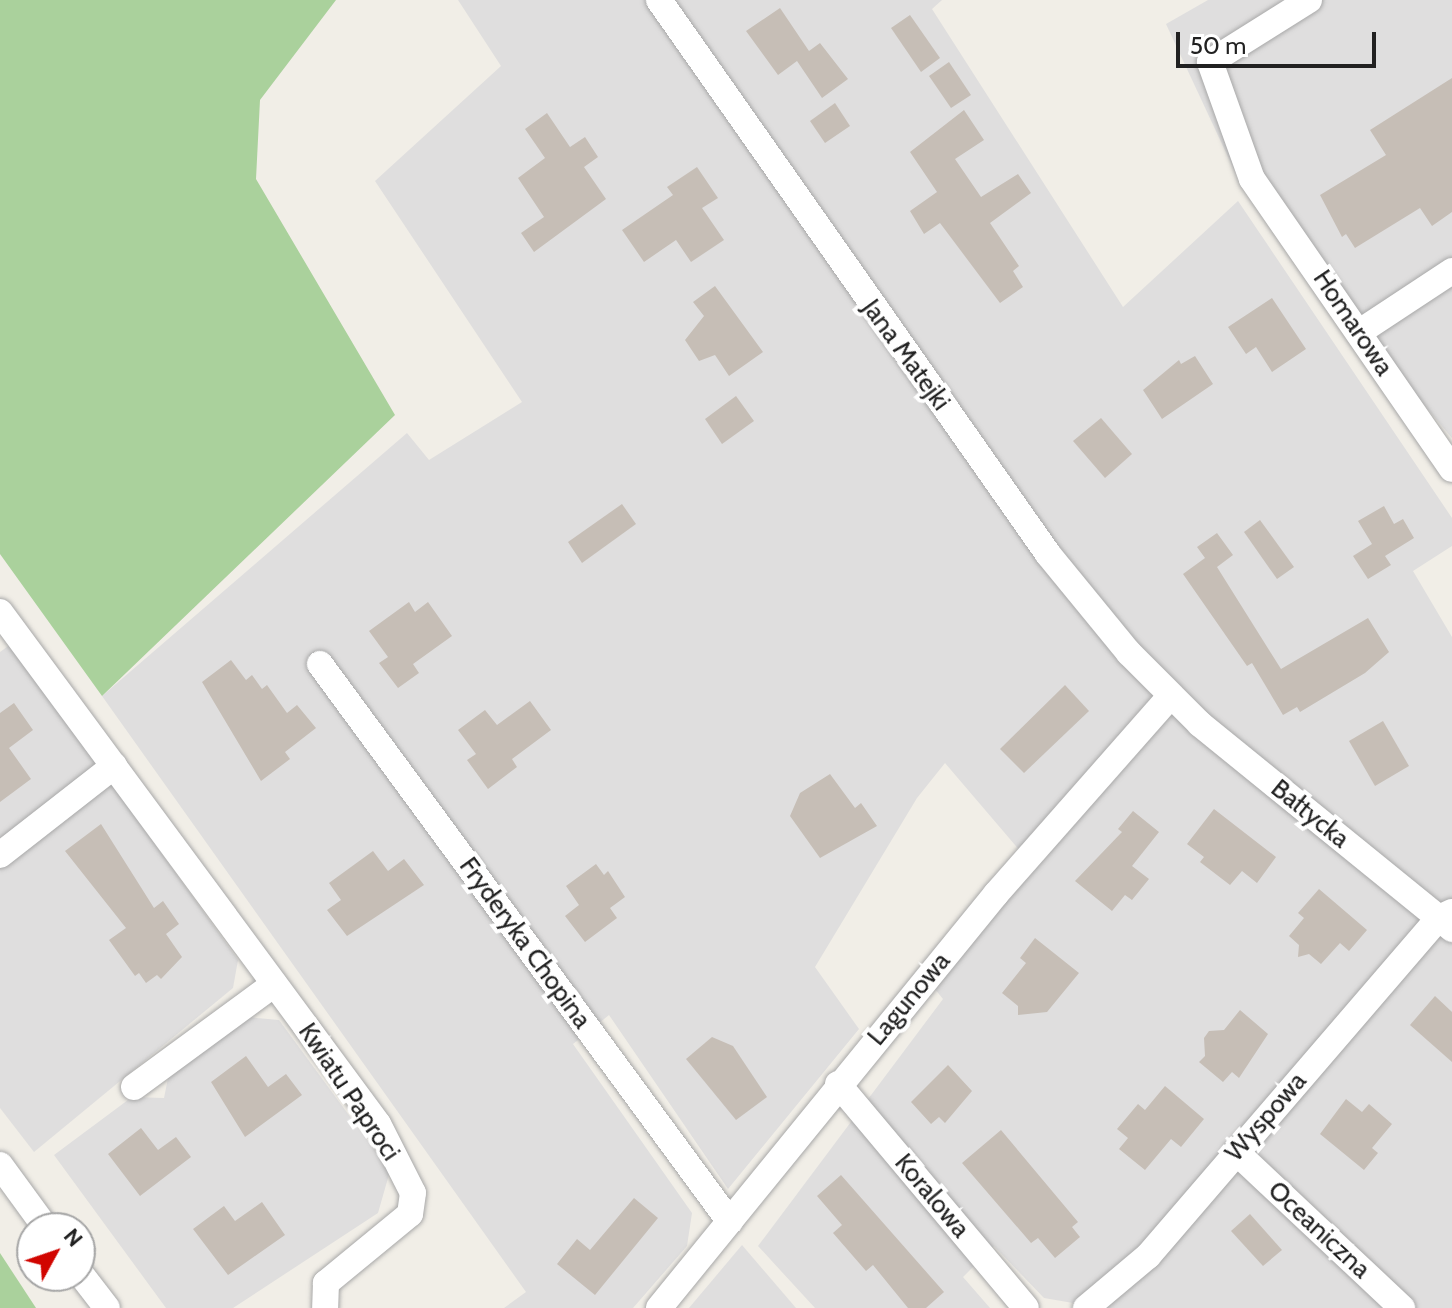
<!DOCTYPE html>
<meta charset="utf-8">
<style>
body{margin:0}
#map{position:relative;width:1452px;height:1308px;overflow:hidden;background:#f1eee7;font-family:Cabin,sans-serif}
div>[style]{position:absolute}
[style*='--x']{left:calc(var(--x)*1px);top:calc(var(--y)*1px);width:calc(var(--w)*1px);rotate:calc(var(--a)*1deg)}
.residential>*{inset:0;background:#dfdede}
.forest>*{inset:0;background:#aad19c}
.building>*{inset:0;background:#c6beb6}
.roads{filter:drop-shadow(0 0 2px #a8a8a8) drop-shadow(0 0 2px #a8a8a8)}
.street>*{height:26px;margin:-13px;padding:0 13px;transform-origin:13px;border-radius:13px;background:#fff}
span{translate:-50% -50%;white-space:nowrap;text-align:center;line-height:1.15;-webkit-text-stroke:8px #fff;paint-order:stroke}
.street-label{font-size:26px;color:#212121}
.north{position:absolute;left:16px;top:1212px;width:80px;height:80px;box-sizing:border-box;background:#fff;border:2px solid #a6a6a6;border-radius:50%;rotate:50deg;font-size:22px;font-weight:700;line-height:32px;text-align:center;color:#212121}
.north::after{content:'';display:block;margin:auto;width:28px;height:36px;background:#d10500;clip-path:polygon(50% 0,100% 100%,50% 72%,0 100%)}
.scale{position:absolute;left:1176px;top:32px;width:200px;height:36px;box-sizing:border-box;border:4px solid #212121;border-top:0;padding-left:10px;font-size:24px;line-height:28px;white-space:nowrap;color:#212121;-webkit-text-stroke:6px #fff;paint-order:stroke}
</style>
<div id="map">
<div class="residential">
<i style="clip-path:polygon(458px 0,942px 0,932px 9px,1123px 307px,1238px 201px,1452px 518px,1452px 546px,1413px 571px,1452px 637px,1452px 1308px,1106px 1308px,1145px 1257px,1073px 1303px,1044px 1298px,994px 1246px,963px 1277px,990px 1308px,815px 1308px,758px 1246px,943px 999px,926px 978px,1027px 859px,945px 763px,917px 798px,815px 967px,859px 1029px,728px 1189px,609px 1015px,573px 1044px,692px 1213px,687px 1246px,633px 1308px,504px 1308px,526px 1292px,102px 696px,407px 433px,429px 460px,522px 402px,375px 181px,501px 66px)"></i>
<i style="clip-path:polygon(1208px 0,1452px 0,1452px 438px,1243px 189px,1166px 24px)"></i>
<i style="clip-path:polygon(11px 644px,238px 960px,233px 988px,34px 1152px,0 1108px,0 652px)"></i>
<i style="clip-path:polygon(247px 1017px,279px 1020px,390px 1171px,378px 1213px,233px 1308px,166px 1308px,54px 1155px,132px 1097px,164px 1098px,168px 1078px)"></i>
<i style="clip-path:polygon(742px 1245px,796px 1308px,689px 1308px)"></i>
</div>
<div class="forest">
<i style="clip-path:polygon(0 0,336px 0,260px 100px,256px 179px,395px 415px,102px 696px,0 554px)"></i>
<i style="clip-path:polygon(0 1253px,36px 1308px,0 1308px)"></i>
</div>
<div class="building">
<i style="clip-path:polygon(780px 8px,809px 51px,820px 43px,848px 79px,822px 98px,797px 61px,778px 75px,746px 31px)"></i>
<i style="clip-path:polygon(910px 15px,940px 58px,921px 72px,891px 28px)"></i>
<i style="clip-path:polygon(949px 62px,971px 95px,951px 108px,929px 76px)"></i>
<i style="clip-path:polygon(1452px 78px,1452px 212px,1432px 226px,1420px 208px,1355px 248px,1346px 234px,1342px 237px,1320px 195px,1386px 155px,1370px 130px)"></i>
<i style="clip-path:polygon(835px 103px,850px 126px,825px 143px,810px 121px)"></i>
<i style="clip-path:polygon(964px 110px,984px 140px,955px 159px,981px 197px,1018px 174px,1031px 193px,990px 223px,1019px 266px,1013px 271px,1023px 287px,1000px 303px,940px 223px,924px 234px,910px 211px,937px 192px,910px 152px)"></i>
<i style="clip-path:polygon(547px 113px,570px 147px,585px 137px,598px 157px,584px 167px,606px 199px,534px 252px,521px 233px,544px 217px,518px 178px,545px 158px,525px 129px)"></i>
<i style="clip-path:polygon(697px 167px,718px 198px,702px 208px,724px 240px,691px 262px,676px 240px,644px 262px,622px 230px,673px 195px,667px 187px)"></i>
<i style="clip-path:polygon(715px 286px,763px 352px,729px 376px,715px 355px,699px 361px,685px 340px,704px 316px,693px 302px)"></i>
<i style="clip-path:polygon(1272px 298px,1306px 349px,1272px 372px,1256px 347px,1246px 354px,1228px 327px)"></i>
<i style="clip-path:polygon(1195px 356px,1213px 384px,1162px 419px,1143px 390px,1179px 360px,1181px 364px)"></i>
<i style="clip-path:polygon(736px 396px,754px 421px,722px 444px,705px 419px)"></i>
<i style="clip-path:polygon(1101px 418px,1132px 454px,1105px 478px,1073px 441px)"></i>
<i style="clip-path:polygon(622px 504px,636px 524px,582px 563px,568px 542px)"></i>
<i style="clip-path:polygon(1384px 506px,1394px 524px,1403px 519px,1414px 538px,1385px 556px,1391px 565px,1368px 579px,1353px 556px,1372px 544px,1358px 521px)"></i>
<i style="clip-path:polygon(1260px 520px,1294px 567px,1277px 579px,1244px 532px)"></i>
<i style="clip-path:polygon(1217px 533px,1233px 555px,1217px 567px,1281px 669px,1368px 618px,1389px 652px,1365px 673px,1300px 712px,1297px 707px,1283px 715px,1252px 663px,1247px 666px,1183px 574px,1205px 558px,1197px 547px)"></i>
<i style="clip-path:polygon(409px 602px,415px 612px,428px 602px,452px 636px,413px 664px,419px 673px,398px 688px,379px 663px,388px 657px,369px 631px)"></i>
<i style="clip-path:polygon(231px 660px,246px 680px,252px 675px,262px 689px,267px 685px,287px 713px,297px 705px,316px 728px,285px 752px,290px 759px,261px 781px,202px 682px)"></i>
<i style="clip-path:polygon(1065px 685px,1089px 711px,1024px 773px,1000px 749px)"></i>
<i style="clip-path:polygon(530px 701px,551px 730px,512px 759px,517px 767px,488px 789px,467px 760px,476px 754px,458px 730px,485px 710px,497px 725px)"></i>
<i style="clip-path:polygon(14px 703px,33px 730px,9px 748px,31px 779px,0 802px,0 713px)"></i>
<i style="clip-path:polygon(1383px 721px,1409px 766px,1375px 786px,1349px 741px)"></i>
<i style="clip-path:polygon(830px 774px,855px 808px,861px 803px,877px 826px,820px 858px,790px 816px,800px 793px)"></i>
<i style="clip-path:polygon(1214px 809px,1276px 857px,1257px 883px,1242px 871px,1230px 885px,1200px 862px,1204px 857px,1187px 844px)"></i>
<i style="clip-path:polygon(1133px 811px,1159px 832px,1132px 866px,1149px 879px,1132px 900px,1125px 895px,1112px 911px,1075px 881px,1122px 832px,1118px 829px)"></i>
<i style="clip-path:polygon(101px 824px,154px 908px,163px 901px,179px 924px,166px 934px,182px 957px,161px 979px,157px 975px,146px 983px,139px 973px,135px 976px,109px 940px,126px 928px,65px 851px)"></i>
<i style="clip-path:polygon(373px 851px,388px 871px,404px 859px,424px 885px,347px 936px,327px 910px,341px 900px,329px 883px)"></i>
<i style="clip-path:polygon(596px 864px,604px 875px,608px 871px,625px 897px,610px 908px,617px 918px,585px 942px,565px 916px,579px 905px,566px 886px)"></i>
<i style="clip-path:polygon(1319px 889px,1367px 930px,1349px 951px,1340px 943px,1321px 964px,1309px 954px,1298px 957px,1299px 945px,1289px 936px,1304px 918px,1298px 913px)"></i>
<i style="clip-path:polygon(1035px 938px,1079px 973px,1047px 1012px,1018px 1015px,1018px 1006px,1002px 993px,1026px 963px,1020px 958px)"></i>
<i style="clip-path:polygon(1435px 996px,1452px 1012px,1452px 1062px,1410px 1025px)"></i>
<i style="clip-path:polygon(1240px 1010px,1268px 1034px,1239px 1078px,1232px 1072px,1223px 1082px,1199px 1062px,1205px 1056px,1204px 1038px,1209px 1031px,1224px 1030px)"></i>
<i style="clip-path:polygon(712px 1037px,733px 1046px,767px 1097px,736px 1120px,686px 1059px)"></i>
<i style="clip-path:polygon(246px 1056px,268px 1087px,286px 1074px,302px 1095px,245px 1137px,211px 1082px)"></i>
<i style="clip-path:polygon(948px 1065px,972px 1091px,945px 1123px,939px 1117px,931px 1124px,911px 1102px)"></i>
<i style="clip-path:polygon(1165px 1086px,1204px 1119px,1181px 1147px,1171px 1139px,1145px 1170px,1119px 1149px,1128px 1138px,1117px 1129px,1138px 1104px,1145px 1110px)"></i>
<i style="clip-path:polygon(1346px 1099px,1362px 1112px,1369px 1104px,1392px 1124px,1372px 1148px,1378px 1153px,1364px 1170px,1320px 1134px)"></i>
<i style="clip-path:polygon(141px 1128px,158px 1150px,176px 1137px,191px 1157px,140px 1196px,108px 1154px)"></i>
<i style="clip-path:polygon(1001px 1130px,1078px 1222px,1072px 1227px,1080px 1237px,1055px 1258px,1038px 1238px,1031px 1243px,962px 1163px)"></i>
<i style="clip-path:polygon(841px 1175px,944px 1292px,926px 1308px,908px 1308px,873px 1265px,866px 1271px,833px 1233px,842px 1225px,817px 1196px)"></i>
<i style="clip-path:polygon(634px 1198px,658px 1218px,595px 1295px,557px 1264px,577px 1239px,590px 1250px)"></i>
<i style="clip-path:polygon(262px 1202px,285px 1235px,228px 1275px,193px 1229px,224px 1206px,235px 1221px)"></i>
<i style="clip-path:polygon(1250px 1214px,1282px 1250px,1263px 1266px,1231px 1231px)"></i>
</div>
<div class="roads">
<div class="street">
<i style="--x:659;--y:0;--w:677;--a:54.92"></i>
<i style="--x:1048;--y:554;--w:128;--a:50.7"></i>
<i style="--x:1129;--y:653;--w:100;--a:45"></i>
<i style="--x:1200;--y:724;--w:325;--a:39.1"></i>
<i style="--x:1309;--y:0;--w:117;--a:147.9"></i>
<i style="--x:1210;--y:62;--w:124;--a:70.3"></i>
<i style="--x:1252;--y:179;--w:352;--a:55.4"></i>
<i style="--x:1361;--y:331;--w:109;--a:-33.4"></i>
<i style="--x:0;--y:612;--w:636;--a:53.56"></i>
<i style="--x:378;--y:1124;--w:77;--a:63.1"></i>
<i style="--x:413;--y:1193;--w:21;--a:98"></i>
<i style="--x:410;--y:1214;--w:109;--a:140.6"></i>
<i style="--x:326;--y:1283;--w:25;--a:92"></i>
<i style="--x:320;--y:664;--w:692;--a:53.69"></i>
<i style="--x:0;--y:855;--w:145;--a:-38"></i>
<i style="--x:838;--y:1084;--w:292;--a:50"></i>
<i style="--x:134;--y:1087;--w:174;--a:-36.3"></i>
<i style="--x:1236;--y:1152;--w:228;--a:43.2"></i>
<i style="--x:0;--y:1165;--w:78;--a:53.9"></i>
<i style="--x:80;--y:1273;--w:44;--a:52.4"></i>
<i style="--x:659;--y:1308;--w:534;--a:-50.85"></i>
<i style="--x:996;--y:894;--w:261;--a:-48.6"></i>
<i style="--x:1086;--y:1308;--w:81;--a:-40"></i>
<i style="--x:1148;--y:1256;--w:446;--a:-49.3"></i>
<i style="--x:1439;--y:918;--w:14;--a:-25"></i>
</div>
</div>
<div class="street-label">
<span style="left:1353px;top:323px;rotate:56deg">Homarowa</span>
<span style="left:906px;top:355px;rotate:54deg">Jana Matejki</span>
<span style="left:1310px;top:814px;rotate:39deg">Bałtycka</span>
<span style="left:525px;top:943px;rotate:54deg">Fryderyka Chopina</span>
<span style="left:909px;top:999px;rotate:-50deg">Lagunowa</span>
<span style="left:349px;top:1092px;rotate:56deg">Kwiatu Paproci</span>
<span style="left:1266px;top:1117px;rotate:-49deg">Wyspowa</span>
<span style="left:932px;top:1196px;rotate:50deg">Koralowa</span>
<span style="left:1319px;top:1230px;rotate:43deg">Oceaniczna</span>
</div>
<div class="north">N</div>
<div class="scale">50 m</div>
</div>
